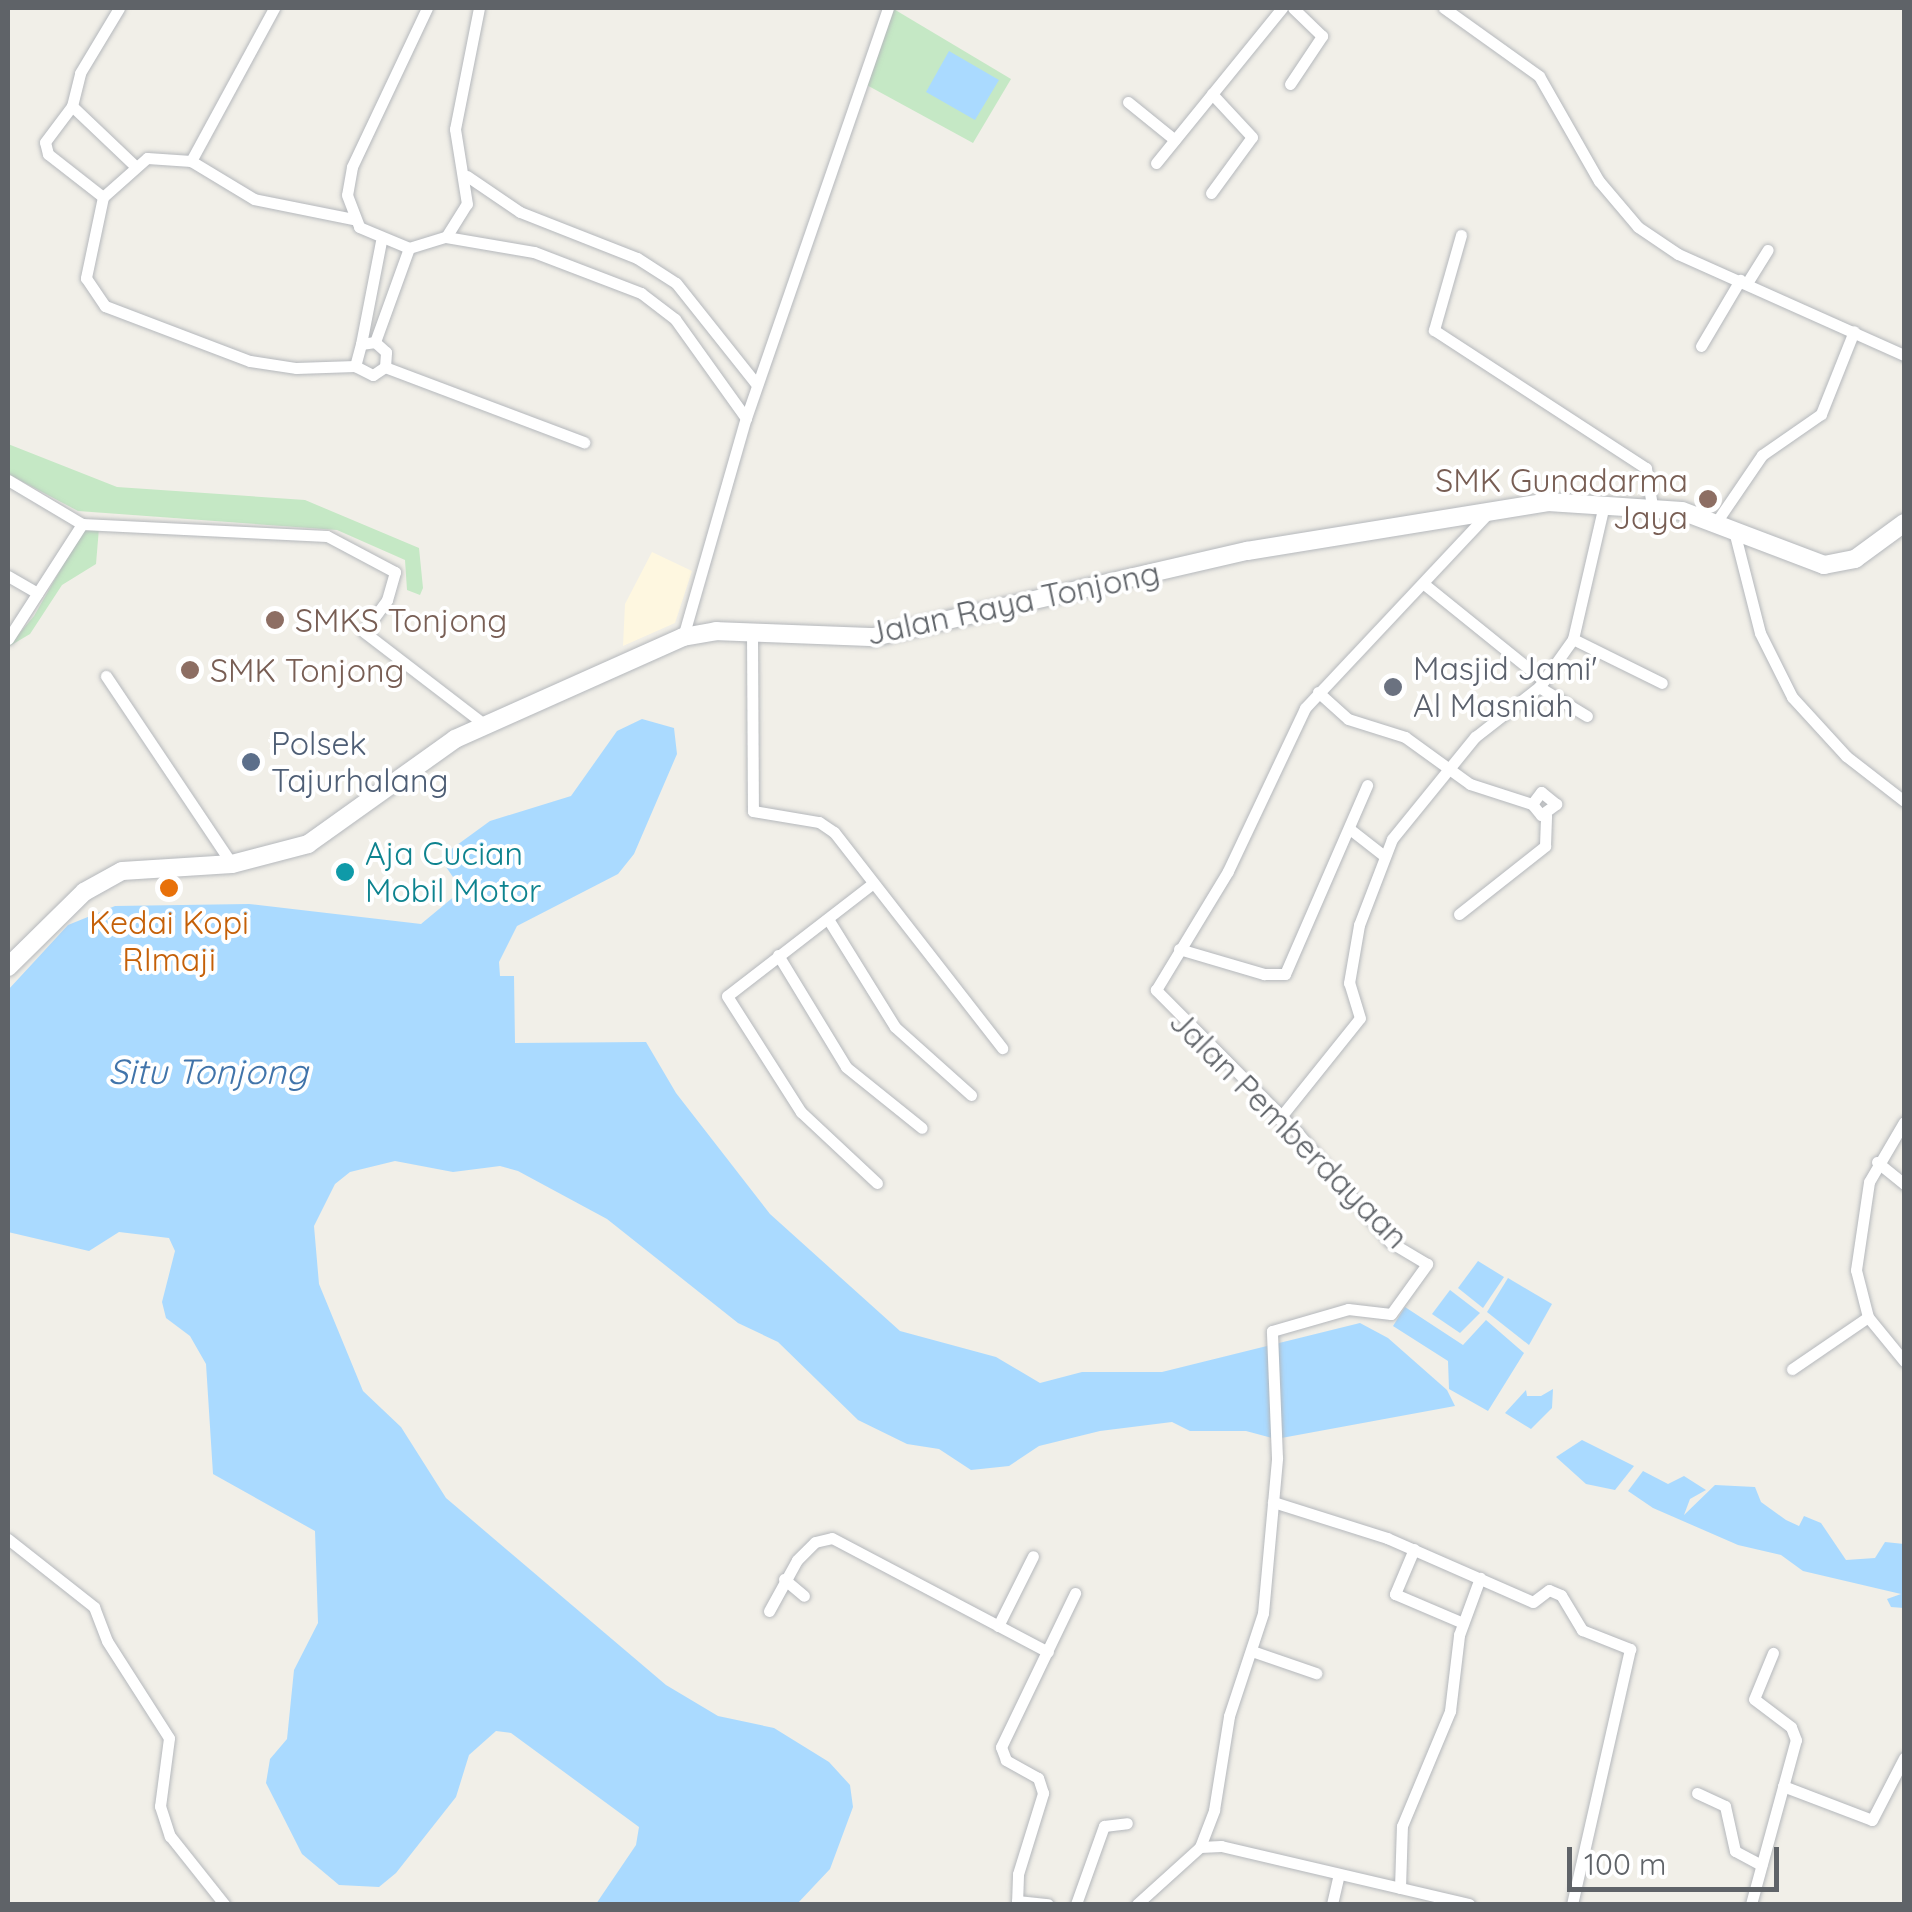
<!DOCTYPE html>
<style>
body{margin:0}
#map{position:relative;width:1912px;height:1912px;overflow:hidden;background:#f1efe8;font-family:Quicksand,sans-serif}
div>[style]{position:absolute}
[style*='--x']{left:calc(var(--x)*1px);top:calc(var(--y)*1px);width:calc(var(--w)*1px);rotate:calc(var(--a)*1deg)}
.commercial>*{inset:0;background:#fef7e0}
.green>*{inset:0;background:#c5e8c5}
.water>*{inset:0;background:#aadaff}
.roads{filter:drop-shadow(0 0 2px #b5b8bc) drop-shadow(0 0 2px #b5b8bc)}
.minor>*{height:11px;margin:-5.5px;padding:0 5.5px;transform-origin:5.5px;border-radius:5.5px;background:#fff}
.secondary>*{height:18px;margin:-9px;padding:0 9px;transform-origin:9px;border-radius:9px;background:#fff}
.dots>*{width:28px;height:28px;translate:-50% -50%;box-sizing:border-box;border:5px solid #fff;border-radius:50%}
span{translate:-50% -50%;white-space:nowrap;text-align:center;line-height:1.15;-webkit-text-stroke:8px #fff;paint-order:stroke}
.education-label{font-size:32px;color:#785e54}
.right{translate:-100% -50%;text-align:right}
.left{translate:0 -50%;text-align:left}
.street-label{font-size:32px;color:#5f6368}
.worship-label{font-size:32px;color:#5b616d}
.service-label{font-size:32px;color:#4e5e75}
.culture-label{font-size:32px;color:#0d838f}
.food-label{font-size:32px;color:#c56008}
.water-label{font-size:35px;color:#4174aa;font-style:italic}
.frame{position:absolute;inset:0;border:10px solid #5f6368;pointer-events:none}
.scale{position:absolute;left:1567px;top:1847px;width:212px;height:45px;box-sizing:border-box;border:5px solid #5f6368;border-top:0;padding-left:12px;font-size:30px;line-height:35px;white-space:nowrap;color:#5f6368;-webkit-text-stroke:8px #fff;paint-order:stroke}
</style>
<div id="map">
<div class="commercial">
<i style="clip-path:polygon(652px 552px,692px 571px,675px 623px,623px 646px,625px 604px)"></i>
</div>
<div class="green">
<i style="clip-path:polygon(892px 8px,1011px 79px,973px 143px,863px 83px)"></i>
<i style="clip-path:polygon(8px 444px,117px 487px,305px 500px,419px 548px,423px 588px,420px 595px,407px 590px,405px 560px,337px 530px,78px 511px,8px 474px)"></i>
<i style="clip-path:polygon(99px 528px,96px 564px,62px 585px,30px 634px,8px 647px,34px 616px,83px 530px)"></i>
</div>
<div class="water">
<i style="clip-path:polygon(949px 51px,999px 80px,975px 120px,926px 92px)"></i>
<i style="clip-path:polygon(642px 719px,674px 728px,677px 754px,634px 854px,618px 874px,517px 926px,499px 962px,500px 976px,514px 976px,515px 1043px,646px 1042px,676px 1093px,770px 1214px,900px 1331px,996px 1357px,1040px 1383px,1082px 1372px,1162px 1372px,1360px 1323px,1388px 1338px,1447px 1390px,1455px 1406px,1276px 1439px,1246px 1431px,1190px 1431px,1172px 1422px,1100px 1431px,1039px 1446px,1009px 1466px,971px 1470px,939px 1449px,907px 1444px,858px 1420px,778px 1342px,738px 1323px,607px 1219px,518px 1171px,500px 1166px,453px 1172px,395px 1161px,350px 1172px,335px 1184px,314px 1226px,319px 1284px,363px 1391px,401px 1427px,446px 1498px,666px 1685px,718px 1716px,774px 1728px,829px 1762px,850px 1785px,853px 1807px,830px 1869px,797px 1904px,596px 1904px,636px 1845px,639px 1827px,511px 1733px,496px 1731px,469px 1755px,456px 1797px,396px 1873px,379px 1887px,339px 1885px,302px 1854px,266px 1783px,270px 1759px,287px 1739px,294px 1670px,318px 1623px,315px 1531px,213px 1474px,206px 1364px,190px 1336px,166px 1318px,162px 1302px,175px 1251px,169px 1238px,119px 1232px,89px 1251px,8px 1232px,8px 990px,68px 925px,115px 906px,249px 904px,421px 924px,462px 890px,444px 864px,446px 853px,490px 821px,571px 796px,617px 731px)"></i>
<i style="clip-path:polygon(1478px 1261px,1504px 1277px,1483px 1308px,1458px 1288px)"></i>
<i style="clip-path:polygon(1508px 1278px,1552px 1304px,1529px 1345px,1487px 1312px)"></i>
<i style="clip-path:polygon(1450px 1290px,1480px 1313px,1460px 1333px,1432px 1314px)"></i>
<i style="clip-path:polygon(1405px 1307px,1463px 1345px,1486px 1320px,1524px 1353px,1488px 1411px,1449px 1389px,1448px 1361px,1393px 1326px)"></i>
<i style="clip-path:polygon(1553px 1389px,1552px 1408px,1531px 1429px,1505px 1413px,1526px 1390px,1527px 1396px,1541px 1396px)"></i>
<i style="clip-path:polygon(1582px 1440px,1634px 1466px,1615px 1490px,1586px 1484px,1556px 1457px)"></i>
<i style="clip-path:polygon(1643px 1471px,1668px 1484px,1684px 1476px,1706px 1490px,1690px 1499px,1684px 1515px,1715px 1485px,1755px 1487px,1761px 1502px,1786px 1520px,1799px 1526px,1804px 1516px,1821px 1523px,1846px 1560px,1875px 1558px,1885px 1542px,1904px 1544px,1904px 1608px,1891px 1607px,1887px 1599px,1901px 1594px,1803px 1571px,1781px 1555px,1738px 1545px,1653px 1508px,1628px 1491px)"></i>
</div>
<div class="roads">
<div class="minor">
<i style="--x:427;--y:8;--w:176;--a:115.3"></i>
<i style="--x:352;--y:167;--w:28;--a:100"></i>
<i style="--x:347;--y:195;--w:34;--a:69"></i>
<i style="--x:359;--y:227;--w:54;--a:22.8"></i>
<i style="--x:409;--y:248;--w:39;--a:-17"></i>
<i style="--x:446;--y:237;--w:39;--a:-58"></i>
<i style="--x:467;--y:204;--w:76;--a:-99.1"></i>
<i style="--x:455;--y:129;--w:123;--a:-78.8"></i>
<i style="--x:1444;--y:8;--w:117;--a:35.6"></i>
<i style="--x:1539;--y:76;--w:121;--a:60.3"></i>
<i style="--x:1599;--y:181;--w:60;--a:49.7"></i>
<i style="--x:1638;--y:227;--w:48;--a:34"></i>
<i style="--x:1678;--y:254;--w:248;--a:24.1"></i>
<i style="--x:1290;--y:84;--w:58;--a:-56.3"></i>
<i style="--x:1322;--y:36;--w:40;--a:-136"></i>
<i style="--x:1128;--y:102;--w:60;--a:39"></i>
<i style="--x:72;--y:106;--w:86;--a:43.6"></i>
<i style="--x:191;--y:161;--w:174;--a:-61.5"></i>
<i style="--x:1156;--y:163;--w:200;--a:-50.9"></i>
<i style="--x:467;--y:176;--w:64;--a:34.2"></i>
<i style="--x:520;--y:212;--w:126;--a:21.5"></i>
<i style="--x:637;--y:258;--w:46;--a:32.7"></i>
<i style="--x:676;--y:283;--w:130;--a:51.5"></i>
<i style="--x:1211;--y:193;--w:69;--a:-53.8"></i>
<i style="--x:1252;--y:137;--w:59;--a:-132.9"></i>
<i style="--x:103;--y:197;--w:70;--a:-142"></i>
<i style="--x:48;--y:154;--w:12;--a:-104"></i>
<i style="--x:45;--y:142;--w:45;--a:-53.1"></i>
<i style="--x:72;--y:106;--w:34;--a:-76"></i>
<i style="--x:80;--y:73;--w:76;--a:-59"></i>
<i style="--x:353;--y:219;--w:101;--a:-168.6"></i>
<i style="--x:254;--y:199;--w:74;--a:-148.9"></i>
<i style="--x:191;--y:161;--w:44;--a:-176.1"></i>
<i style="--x:147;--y:158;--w:59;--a:138.4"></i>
<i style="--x:103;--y:197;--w:83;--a:101.9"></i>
<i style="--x:86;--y:278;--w:34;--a:56"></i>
<i style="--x:105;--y:306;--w:155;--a:20.8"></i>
<i style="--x:250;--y:361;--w:47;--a:8.7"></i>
<i style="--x:296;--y:368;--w:59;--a:-1.9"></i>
<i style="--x:355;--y:366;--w:20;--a:27"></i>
<i style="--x:373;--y:375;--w:14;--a:-34"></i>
<i style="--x:385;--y:367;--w:15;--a:-86"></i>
<i style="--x:386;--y:352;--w:15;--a:-138"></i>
<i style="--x:375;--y:342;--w:14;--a:172"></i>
<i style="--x:361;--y:344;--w:23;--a:105"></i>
<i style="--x:1461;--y:235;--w:99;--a:105.9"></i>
<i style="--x:1434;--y:330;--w:253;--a:33.1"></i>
<i style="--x:1646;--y:468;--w:38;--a:81"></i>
<i style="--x:446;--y:237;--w:89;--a:9.7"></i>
<i style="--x:534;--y:252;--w:115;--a:21"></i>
<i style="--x:641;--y:293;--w:43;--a:37.4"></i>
<i style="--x:675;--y:319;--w:122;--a:54.4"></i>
<i style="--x:1747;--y:283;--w:39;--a:-58"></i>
<i style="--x:375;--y:342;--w:100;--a:-70.1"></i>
<i style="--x:361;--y:344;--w:105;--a:-79"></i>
<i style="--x:1701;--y:346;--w:77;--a:-59.4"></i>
<i style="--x:385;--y:367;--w:213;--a:20.7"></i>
<i style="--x:8;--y:480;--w:86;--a:30.7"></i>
<i style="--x:1717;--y:521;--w:80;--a:-55.7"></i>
<i style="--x:1762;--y:455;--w:72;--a:-34.8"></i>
<i style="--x:1821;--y:414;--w:89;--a:-68.3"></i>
<i style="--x:1733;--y:527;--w:109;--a:75.7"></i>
<i style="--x:1760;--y:633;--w:72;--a:63.4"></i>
<i style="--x:1792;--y:697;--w:80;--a:47.5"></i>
<i style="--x:1846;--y:756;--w:73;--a:37.8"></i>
<i style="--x:8;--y:576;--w:34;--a:30"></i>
<i style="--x:1424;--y:584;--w:154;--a:38.9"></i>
<i style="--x:752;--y:631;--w:180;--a:89.7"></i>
<i style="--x:753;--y:811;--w:67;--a:9.5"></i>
<i style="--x:819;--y:822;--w:18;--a:34"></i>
<i style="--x:834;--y:832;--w:274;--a:52.1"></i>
<i style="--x:683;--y:637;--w:228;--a:-74"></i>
<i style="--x:746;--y:418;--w:434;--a:-70.9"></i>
<i style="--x:8;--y:639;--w:137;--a:-57.2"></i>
<i style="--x:82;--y:524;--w:245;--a:2.8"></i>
<i style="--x:327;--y:536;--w:77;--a:27.9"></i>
<i style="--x:395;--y:572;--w:29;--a:106"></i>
<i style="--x:387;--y:600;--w:39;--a:126"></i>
<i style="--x:364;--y:632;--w:153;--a:37.5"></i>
<i style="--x:1573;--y:639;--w:99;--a:26.3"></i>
<i style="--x:106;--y:676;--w:226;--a:56.2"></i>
<i style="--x:1539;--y:687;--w:56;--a:31.1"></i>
<i style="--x:1318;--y:692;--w:40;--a:42"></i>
<i style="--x:1348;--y:719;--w:60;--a:17.5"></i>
<i style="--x:1405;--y:737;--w:80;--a:35.9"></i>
<i style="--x:1470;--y:784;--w:65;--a:17.9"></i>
<i style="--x:1532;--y:804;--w:14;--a:51"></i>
<i style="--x:1541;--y:815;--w:19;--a:-36"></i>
<i style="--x:1556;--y:804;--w:19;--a:-141"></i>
<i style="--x:1541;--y:792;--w:15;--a:127"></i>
<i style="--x:1351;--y:830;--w:41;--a:38"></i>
<i style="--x:872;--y:884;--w:183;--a:142.3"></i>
<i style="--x:727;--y:996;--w:138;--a:57.5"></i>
<i style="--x:801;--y:1112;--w:104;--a:43.1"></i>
<i style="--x:1459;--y:914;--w:110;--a:-38.3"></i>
<i style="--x:1545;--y:846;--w:31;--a:-88"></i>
<i style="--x:828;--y:919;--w:127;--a:58.2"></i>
<i style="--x:895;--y:1027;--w:102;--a:41.8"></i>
<i style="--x:1179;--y:949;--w:89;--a:16.4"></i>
<i style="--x:1264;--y:974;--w:21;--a:0"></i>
<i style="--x:1285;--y:974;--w:206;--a:-66.5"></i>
<i style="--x:778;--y:955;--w:131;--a:58.7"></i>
<i style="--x:846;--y:1067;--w:97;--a:38.8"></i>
<i style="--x:1279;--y:1119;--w:129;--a:-51.3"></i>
<i style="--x:1360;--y:1018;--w:37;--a:-107"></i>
<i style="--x:1349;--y:983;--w:59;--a:-80.2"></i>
<i style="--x:1359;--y:925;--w:92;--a:-69"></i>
<i style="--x:1392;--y:839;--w:132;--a:-50.9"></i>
<i style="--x:1475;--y:737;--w:81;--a:-38"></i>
<i style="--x:1539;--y:687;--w:59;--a:-54.7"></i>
<i style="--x:1573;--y:639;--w:138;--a:-77"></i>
<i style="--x:1904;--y:1122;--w:69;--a:120.3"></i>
<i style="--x:1869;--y:1182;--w:89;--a:98.4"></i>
<i style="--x:1856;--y:1270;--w:49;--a:75.7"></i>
<i style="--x:1868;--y:1317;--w:57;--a:50.7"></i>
<i style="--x:1877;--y:1162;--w:35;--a:39"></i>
<i style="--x:1792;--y:1369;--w:92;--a:-34.4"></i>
<i style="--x:1273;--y:1502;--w:120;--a:17.5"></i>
<i style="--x:1387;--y:1538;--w:159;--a:23.7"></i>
<i style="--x:1533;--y:1602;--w:20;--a:-37"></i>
<i style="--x:1549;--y:1590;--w:13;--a:23"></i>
<i style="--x:1561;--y:1595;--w:41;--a:59"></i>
<i style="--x:1582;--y:1630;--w:52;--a:21.6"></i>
<i style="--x:1630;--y:1649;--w:262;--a:102.8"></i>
<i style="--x:8;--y:1539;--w:110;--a:38.3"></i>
<i style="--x:94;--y:1607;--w:36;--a:69"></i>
<i style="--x:107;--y:1641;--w:115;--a:57.4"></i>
<i style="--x:169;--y:1738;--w:69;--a:97.5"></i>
<i style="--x:160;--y:1806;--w:32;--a:72"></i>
<i style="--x:170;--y:1836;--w:87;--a:51.5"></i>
<i style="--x:1414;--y:1549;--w:49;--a:112.9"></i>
<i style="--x:1395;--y:1594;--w:74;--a:23.1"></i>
<i style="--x:784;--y:1579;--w:26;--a:40"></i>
<i style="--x:769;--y:1611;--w:58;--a:-61.2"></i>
<i style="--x:797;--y:1560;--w:25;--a:-45"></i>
<i style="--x:815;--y:1542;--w:17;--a:-13"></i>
<i style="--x:832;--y:1538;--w:244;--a:27.8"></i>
<i style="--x:998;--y:1626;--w:78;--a:-63.4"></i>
<i style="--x:1252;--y:1651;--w:68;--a:19"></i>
<i style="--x:1783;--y:1786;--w:95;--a:20.9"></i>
<i style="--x:1872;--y:1820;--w:70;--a:-62.7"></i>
<i style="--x:1697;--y:1793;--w:31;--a:25"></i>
<i style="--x:1725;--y:1806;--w:46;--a:77.5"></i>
<i style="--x:1735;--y:1851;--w:30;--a:28"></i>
<i style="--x:1200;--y:1847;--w:40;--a:-69"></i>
<i style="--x:1214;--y:1810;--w:95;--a:-80.9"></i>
<i style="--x:1229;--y:1716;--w:108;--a:-71.7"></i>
<i style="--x:1263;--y:1613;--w:156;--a:-84.8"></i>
<i style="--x:1277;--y:1458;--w:127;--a:-92.3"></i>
<i style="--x:1272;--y:1331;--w:79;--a:-16.1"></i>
<i style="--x:1348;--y:1309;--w:43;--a:6.6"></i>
<i style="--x:1391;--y:1314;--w:62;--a:-54.2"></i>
<i style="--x:1427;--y:1264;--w:43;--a:-149.3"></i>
<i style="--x:1390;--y:1242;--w:143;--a:-130.2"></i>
<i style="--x:1298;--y:1133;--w:202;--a:-134.8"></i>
<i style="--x:1156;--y:990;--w:139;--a:-58.8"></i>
<i style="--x:1228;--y:871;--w:180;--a:-64.7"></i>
<i style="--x:1305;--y:708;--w:269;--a:-46.8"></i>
<i style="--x:1400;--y:1888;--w:62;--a:-88.2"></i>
<i style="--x:1402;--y:1826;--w:125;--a:-67.3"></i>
<i style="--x:1450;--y:1711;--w:77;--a:-83.2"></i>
<i style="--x:1459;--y:1635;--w:61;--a:-69.8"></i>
<i style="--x:1017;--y:1901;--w:31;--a:6"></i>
<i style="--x:1017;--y:1904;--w:30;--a:-88"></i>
<i style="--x:1018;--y:1874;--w:85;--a:-72.8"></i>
<i style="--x:1043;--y:1793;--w:16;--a:-108"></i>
<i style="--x:1038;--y:1778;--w:37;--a:-151"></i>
<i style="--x:1006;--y:1760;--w:14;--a:-111"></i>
<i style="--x:1001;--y:1747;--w:171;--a:-64.3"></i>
<i style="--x:1076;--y:1904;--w:83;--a:-70.3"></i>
<i style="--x:1104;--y:1826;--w:23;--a:-7"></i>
<i style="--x:1137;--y:1904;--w:85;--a:-42.1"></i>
<i style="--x:1200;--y:1847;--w:21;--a:-3"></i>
<i style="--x:1221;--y:1846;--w:255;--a:13.2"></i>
<i style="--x:1332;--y:1904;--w:28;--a:-77"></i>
<i style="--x:1751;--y:1904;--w:170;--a:-74.7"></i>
<i style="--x:1796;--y:1740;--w:14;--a:-111"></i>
<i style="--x:1791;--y:1727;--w:46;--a:-142.9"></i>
<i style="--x:1754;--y:1699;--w:50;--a:-67.6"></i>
</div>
<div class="secondary">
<i style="--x:8;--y:967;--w:107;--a:-44.6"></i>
<i style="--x:84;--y:892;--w:43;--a:-28.9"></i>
<i style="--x:122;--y:871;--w:110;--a:-3.6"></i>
<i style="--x:232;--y:864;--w:79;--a:-14.7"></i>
<i style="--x:308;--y:844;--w:181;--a:-35.5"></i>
<i style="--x:455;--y:739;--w:250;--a:-24.1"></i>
<i style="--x:683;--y:637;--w:34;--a:-10"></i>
<i style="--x:716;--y:631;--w:158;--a:2.2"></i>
<i style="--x:874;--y:637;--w:383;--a:-13"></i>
<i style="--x:1247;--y:551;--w:305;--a:-9.2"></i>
<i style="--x:1548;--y:502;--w:134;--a:3.8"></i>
<i style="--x:1682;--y:511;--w:152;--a:20.8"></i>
<i style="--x:1824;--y:565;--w:32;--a:-11"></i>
<i style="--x:1855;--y:559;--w:61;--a:-36.3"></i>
</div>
</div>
<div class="dots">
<i style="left:1708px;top:499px;background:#8d6e63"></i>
<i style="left:275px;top:620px;background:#8d6e63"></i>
<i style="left:190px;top:670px;background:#8d6e63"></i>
<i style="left:1393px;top:687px;background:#6b7280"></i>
<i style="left:251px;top:762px;background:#5c6f8a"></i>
<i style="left:345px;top:872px;background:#0f9aa8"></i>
<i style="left:169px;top:888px;background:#e8710a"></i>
</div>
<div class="education-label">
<span class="right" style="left:1688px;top:499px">SMK Gunadarma<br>Jaya</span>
<span class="left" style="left:295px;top:620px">SMKS Tonjong</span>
<span class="left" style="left:210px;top:670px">SMK Tonjong</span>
</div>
<div class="street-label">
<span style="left:1013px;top:603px;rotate:-12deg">Jalan Raya Tonjong</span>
<span style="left:1289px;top:1129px;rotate:45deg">Jalan Pemberdayaan</span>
</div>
<div class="worship-label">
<span class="left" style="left:1413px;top:687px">Masjid Jami'<br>Al Masniah</span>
</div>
<div class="service-label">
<span class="left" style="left:271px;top:762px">Polsek<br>Tajurhalang</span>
</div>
<div class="culture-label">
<span class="left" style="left:365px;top:872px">Aja Cucian<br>Mobil Motor</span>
</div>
<div class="food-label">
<span style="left:169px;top:941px">Kedai Kopi<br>RImaji</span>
</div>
<div class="water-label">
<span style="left:208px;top:1071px">Situ Tonjong</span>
</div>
<div class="frame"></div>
<div class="scale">100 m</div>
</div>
